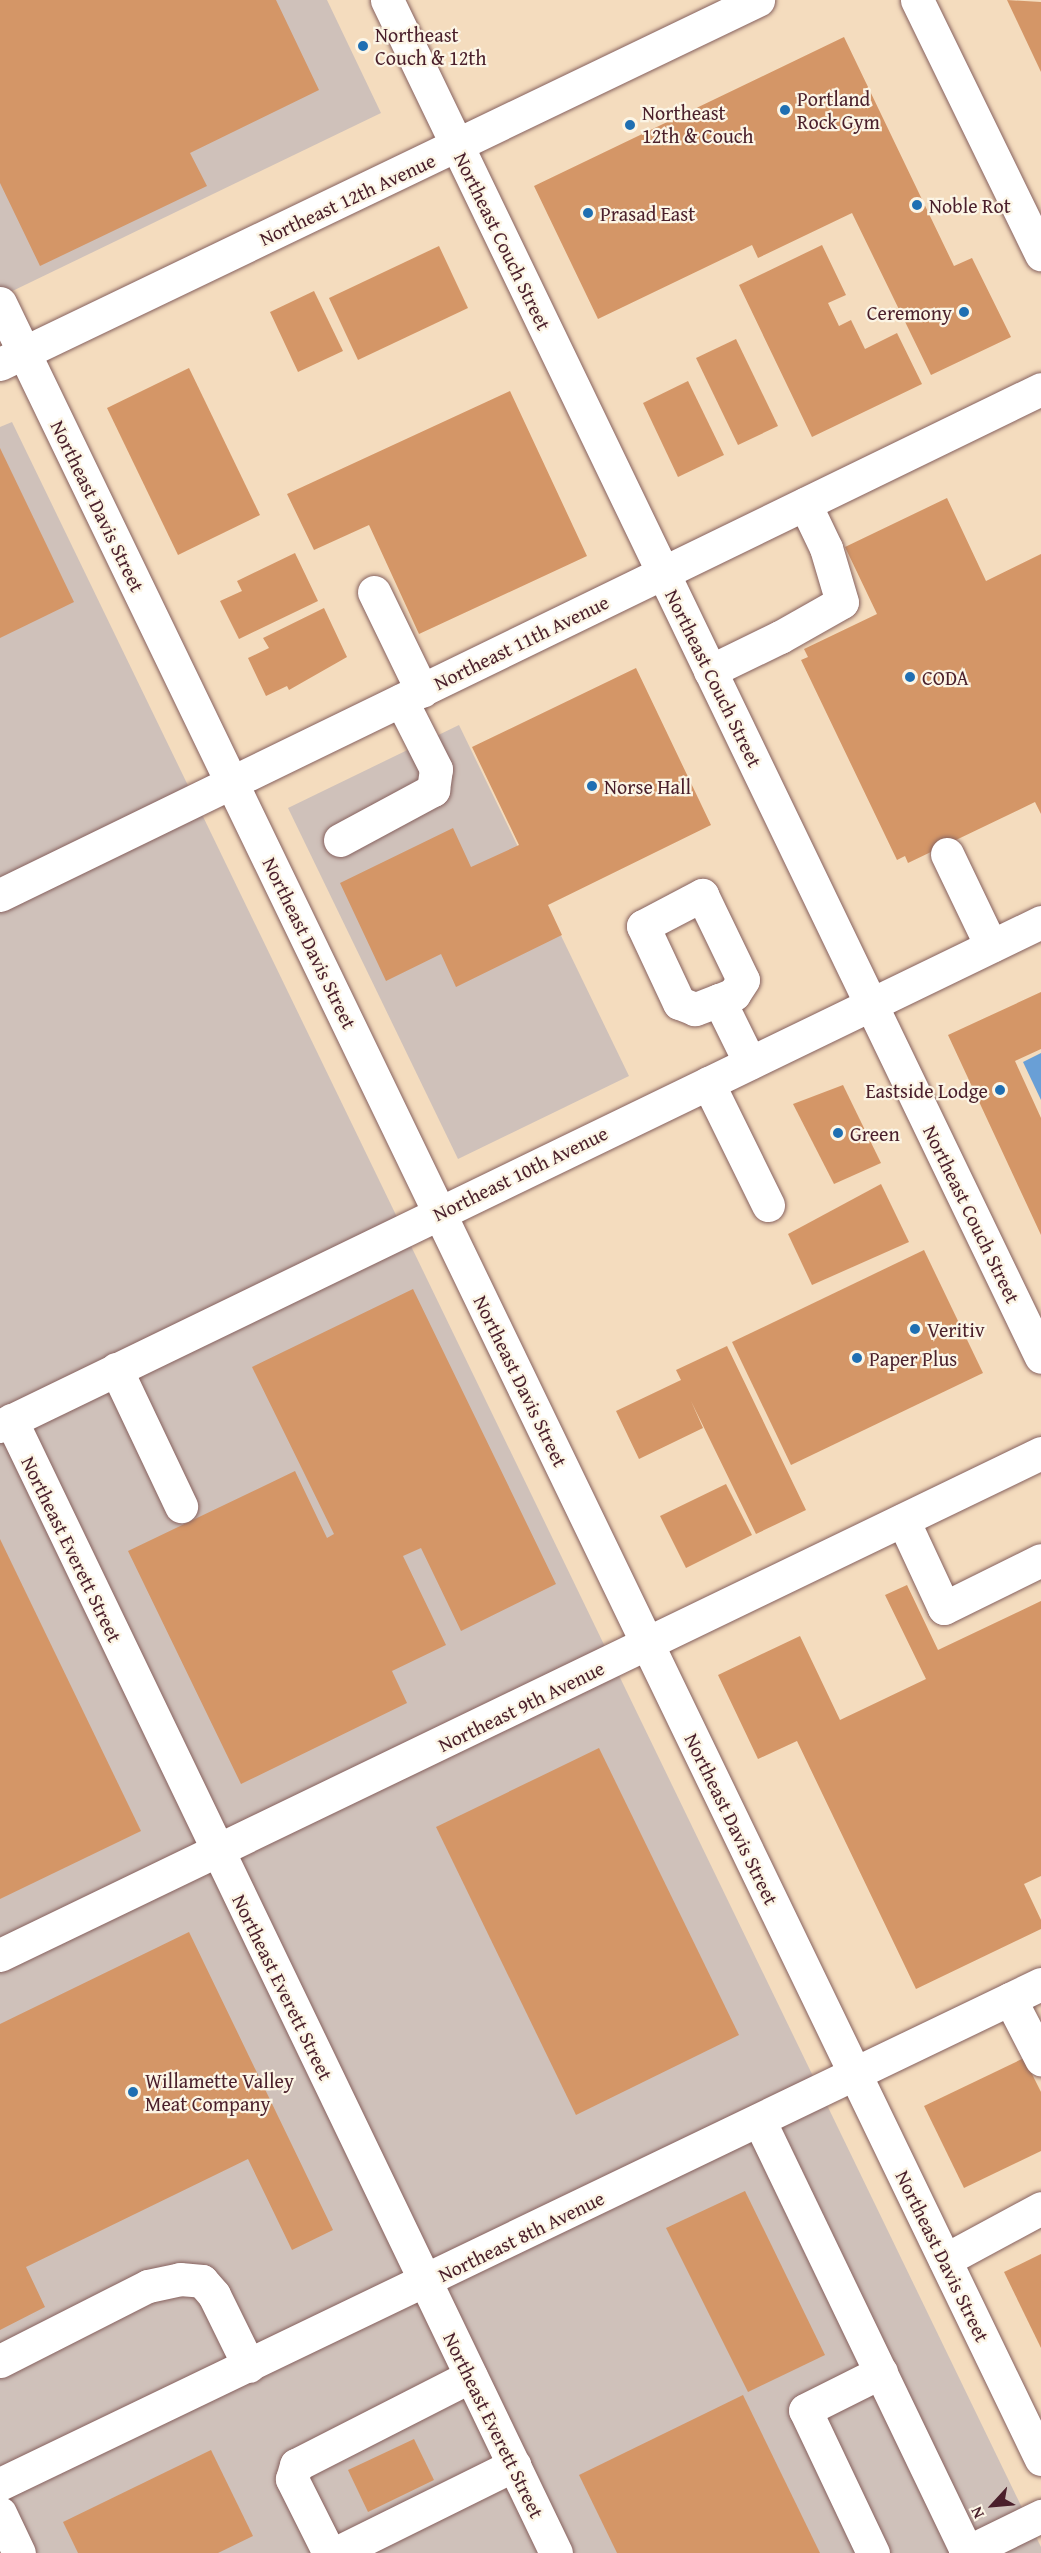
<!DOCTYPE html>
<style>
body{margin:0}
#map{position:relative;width:1041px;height:2553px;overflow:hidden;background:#f4dcbe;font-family:"Gentium Book Plus",serif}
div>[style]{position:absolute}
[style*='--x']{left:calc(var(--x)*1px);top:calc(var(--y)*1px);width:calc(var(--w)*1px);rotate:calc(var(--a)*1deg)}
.industrial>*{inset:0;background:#cfc1ba}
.water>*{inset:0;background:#699fd6}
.building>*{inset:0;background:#d49667}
.roads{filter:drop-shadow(0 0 2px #86615e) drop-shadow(0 0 2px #86615e)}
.minor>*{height:33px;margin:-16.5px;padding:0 16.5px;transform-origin:16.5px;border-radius:16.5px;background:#fff}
.major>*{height:33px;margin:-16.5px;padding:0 16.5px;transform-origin:16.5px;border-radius:16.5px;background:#fff}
.dots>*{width:16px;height:16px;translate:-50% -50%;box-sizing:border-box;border:3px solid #fcf5e5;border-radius:50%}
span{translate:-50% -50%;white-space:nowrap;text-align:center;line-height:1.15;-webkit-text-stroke:4.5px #fcf5e5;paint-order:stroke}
.poi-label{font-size:20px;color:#4a1f2b}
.left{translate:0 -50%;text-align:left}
.right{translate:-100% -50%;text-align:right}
.street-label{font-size:20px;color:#4a1f2b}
.north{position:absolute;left:963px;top:2475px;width:60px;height:60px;-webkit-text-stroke:4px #fcf5e5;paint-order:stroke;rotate:244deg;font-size:16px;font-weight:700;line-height:24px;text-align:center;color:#4a1f2b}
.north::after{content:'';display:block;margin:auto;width:21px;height:27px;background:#4a1f2b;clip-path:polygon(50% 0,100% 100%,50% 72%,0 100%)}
</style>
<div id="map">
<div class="industrial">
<i style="clip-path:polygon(0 0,327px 0,381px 113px,0 297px)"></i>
<i style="clip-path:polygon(12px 422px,1041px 2547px,1041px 2553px,0 2553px,0 427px)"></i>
<i style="clip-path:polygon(459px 725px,629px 1076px,458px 1159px,288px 808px)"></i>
</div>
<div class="water">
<i style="clip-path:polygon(1041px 1053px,1041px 1100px,1023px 1062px)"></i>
</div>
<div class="building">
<i style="clip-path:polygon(0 0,276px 0,319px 90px,190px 153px,207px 186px,40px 266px,0 183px)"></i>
<i style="clip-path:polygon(1007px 0,1041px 2px,1041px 72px)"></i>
<i style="clip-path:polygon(844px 37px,954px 266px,972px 258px,1011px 337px,931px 375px,852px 213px,758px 258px,752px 245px,598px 319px,534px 186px)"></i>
<i style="clip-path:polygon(822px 245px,846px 295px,828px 303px,839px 326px,851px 320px,865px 349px,897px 333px,922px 384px,812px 437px,739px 285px)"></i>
<i style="clip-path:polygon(439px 246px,468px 308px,358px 360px,329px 298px)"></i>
<i style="clip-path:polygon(314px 291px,343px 351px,298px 372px,270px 312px)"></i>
<i style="clip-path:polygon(736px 339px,778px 426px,738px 445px,696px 358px)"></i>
<i style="clip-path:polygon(189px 368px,260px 515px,178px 555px,107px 408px)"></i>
<i style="clip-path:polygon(688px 381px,724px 455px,678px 477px,643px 403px)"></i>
<i style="clip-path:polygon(510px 391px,587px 556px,419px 634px,369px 525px,314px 550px,287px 494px)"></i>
<i style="clip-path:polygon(0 448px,74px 602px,0 638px)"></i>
<i style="clip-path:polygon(947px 498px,986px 581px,1041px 554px,1041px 814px,1035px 802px,908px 863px,905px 856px,897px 860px,801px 660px,808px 657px,804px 649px,877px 614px,845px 547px)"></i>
<i style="clip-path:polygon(295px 553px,318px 601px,239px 639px,220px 601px,242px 591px,237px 581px)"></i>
<i style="clip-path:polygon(324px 608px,347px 657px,289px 690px,287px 686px,266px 696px,248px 658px,269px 648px,263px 638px)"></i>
<i style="clip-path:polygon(636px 668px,711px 825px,548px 905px,562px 935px,456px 987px,441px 954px,386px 981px,340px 883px,453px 828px,471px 867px,519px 845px,472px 747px)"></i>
<i style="clip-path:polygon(1041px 992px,1041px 1049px,1015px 1061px,1041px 1118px,1041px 1235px,948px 1035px)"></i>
<i style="clip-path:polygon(843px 1085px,881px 1163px,834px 1184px,793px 1104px)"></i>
<i style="clip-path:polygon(881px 1184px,909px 1242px,812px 1285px,788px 1234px)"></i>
<i style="clip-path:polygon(924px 1250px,983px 1373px,791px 1465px,732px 1342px)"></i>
<i style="clip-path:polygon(413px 1289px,556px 1584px,461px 1631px,421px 1548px,403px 1556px,446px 1645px,392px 1671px,407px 1703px,241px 1784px,128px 1551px,295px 1471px,327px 1538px,334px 1534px,252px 1367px)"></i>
<i style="clip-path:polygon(727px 1346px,806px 1510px,756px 1534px,691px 1401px,703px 1428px,639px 1459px,616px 1411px,681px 1380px,676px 1370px)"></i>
<i style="clip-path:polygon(726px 1484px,752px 1535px,686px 1568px,660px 1516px)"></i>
<i style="clip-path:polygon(0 1539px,141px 1831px,0 1899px)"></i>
<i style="clip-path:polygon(907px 1585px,938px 1650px,1041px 1601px,1041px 1876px,1024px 1884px,1041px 1920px,1041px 1929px,916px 1989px,797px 1741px,758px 1759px,718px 1675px,800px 1636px,840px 1720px,926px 1679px,885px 1595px)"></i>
<i style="clip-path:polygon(599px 1748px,739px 2035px,576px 2115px,436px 1827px)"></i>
<i style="clip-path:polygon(189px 1932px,333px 2230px,292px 2250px,248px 2159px,26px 2267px,45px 2307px,0 2330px,0 2024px)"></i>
<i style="clip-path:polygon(1024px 2058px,1041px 2092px,1041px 2151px,964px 2188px,924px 2106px)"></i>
<i style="clip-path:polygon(745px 2191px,825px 2355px,748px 2392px,666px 2228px)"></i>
<i style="clip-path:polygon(1041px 2254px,1041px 2348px,1004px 2272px)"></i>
<i style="clip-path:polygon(743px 2395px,820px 2553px,617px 2553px,579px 2475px)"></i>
<i style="clip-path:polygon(414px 2439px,434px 2480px,368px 2512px,348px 2470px)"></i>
<i style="clip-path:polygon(211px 2450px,253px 2536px,218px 2553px,78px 2553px,63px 2522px)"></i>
</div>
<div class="roads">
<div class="minor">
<i style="--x:0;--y:303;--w:2394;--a:64.23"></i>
<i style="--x:374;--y:592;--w:110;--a:64.1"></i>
<i style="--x:710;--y:671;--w:78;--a:-25.9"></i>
<i style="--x:780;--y:637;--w:71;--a:-29.4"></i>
<i style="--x:842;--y:602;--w:56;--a:-106.5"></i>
<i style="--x:826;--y:548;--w:49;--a:-115.5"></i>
<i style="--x:340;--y:840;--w:106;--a:-28.3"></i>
<i style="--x:433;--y:790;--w:21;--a:-82"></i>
<i style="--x:436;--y:769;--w:77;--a:-116.9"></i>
<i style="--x:947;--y:854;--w:102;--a:64.4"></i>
<i style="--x:0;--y:895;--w:1157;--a:-25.92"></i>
<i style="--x:719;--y:1000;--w:26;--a:159"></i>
<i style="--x:695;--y:1009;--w:17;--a:-159"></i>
<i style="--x:679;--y:1003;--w:85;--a:-115.1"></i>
<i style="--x:643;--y:926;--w:67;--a:-27.7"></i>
<i style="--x:702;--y:895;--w:94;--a:64.2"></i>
<i style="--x:743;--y:980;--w:17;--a:123"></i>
<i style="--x:734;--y:994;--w:16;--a:158"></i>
<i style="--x:719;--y:1000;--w:70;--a:63.8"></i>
<i style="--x:708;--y:1083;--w:136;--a:63.8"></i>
<i style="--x:116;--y:1369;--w:152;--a:64.6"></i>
<i style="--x:11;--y:1420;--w:1257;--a:64.31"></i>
<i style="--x:0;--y:1426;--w:1157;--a:-25.83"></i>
<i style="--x:903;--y:1520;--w:97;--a:65"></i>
<i style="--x:944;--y:1608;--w:108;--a:-26.3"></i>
<i style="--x:0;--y:1955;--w:1156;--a:-25.74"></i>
<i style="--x:1010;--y:1999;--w:68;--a:62.7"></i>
<i style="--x:759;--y:2120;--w:479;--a:64.3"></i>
<i style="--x:945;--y:2260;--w:109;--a:-28.4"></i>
<i style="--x:0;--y:2361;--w:166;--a:-26.9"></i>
<i style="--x:148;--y:2286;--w:33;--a:-12"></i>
<i style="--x:180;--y:2279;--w:22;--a:5"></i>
<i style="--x:202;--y:2281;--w:18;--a:49"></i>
<i style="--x:214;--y:2295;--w:79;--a:63.8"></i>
<i style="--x:0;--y:2484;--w:1155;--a:-25.66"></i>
<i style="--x:0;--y:2513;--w:44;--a:64.6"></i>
<i style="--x:329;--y:2553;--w:83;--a:-116.6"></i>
<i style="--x:292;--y:2479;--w:15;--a:-74"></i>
<i style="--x:296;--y:2465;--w:196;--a:-27"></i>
<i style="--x:336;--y:2553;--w:199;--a:-26.3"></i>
<i style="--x:873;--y:2553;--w:158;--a:-115.4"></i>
<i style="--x:805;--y:2410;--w:85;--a:-26.6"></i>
<i style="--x:965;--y:2553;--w:85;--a:-26"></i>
</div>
<div class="major">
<i style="--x:387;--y:0;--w:1506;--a:64.27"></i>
<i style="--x:917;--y:0;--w:283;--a:64"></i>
<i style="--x:0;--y:364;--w:841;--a:-25.65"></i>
</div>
</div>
<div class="dots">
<i style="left:363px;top:46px;background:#1f6fb2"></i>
<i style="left:785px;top:110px;background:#1f6fb2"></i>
<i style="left:630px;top:125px;background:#1f6fb2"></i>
<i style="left:917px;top:205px;background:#1f6fb2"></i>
<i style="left:588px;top:213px;background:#1f6fb2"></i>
<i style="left:964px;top:312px;background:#1f6fb2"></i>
<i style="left:910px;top:677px;background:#1f6fb2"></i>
<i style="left:592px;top:786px;background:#1f6fb2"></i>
<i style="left:1000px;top:1090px;background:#1f6fb2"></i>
<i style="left:838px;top:1133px;background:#1f6fb2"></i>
<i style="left:915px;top:1329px;background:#1f6fb2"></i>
<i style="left:857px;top:1358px;background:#1f6fb2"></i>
<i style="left:133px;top:2092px;background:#1f6fb2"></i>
</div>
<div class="poi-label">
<span class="left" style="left:375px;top:46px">Northeast<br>Couch &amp; 12th</span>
<span class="left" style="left:797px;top:110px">Portland<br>Rock Gym</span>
<span class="left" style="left:642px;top:124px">Northeast<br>12th &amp; Couch</span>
<span class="left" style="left:929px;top:205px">Noble Rot</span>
<span class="left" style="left:600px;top:213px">Prasad East</span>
<span class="right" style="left:952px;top:312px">Ceremony</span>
<span class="left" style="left:922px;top:677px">CODA</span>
<span class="left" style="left:604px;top:786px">Norse Hall</span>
<span class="right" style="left:988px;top:1090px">Eastside Lodge</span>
<span class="left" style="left:850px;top:1133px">Green</span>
<span class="left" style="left:927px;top:1329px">Veritiv</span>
<span class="left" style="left:869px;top:1358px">Paper Plus</span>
<span class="left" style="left:145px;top:2092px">Willamette Valley<br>Meat Company</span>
</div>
<div class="street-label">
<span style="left:347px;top:199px;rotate:-25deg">Northeast 12th Avenue</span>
<span style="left:503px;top:241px;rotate:64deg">Northeast Couch Street</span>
<span style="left:98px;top:506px;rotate:64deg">Northeast Davis Street</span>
<span style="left:521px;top:642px;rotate:-26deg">Northeast 11th Avenue</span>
<span style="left:714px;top:678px;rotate:64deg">Northeast Couch Street</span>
<span style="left:310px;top:943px;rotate:64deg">Northeast Davis Street</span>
<span style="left:520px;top:1173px;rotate:-26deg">Northeast 10th Avenue</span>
<span style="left:972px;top:1214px;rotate:64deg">Northeast Couch Street</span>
<span style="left:521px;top:1381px;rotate:64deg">Northeast Davis Street</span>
<span style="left:72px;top:1549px;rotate:64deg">Northeast Everett Street</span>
<span style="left:521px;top:1706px;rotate:-26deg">Northeast 9th Avenue</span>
<span style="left:732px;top:1819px;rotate:64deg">Northeast Davis Street</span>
<span style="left:283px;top:1987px;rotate:64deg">Northeast Everett Street</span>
<span style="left:521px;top:2236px;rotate:-26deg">Northeast 8th Avenue</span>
<span style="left:943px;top:2256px;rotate:64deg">Northeast Davis Street</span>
<span style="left:494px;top:2425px;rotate:64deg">Northeast Everett Street</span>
</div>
<div class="north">N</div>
</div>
